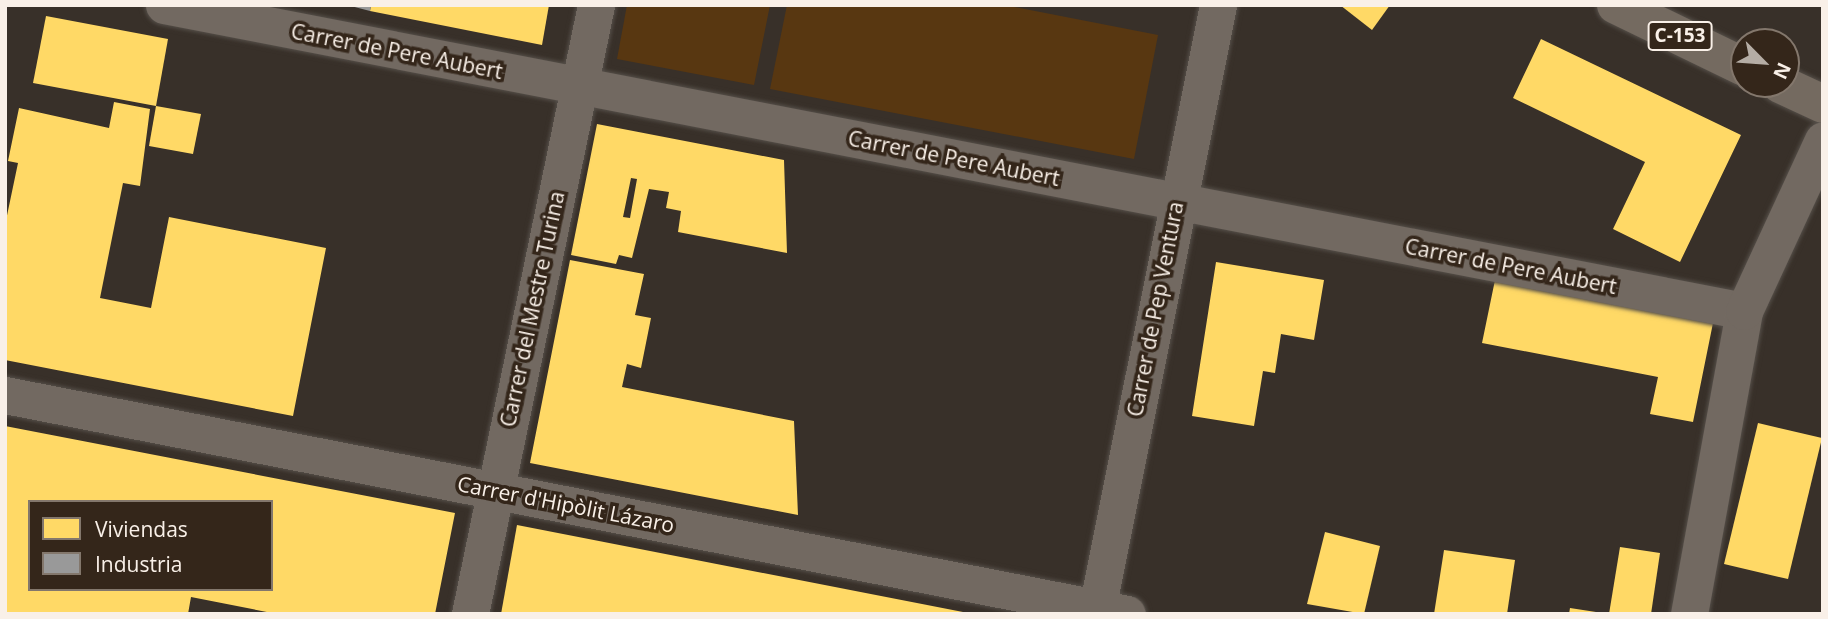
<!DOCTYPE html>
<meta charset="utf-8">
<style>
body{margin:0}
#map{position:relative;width:1828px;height:619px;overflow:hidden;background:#383029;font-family:"Open Sans",sans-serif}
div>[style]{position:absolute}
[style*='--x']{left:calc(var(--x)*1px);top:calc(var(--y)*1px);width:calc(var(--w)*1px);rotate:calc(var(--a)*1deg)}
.green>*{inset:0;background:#583711}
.homes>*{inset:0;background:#ffd966}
.industry>*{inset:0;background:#999}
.roads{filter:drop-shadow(0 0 2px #554f49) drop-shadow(0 0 2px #554f49)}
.minor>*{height:37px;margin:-18.5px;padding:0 18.5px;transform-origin:18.5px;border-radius:18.5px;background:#726961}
.primary>*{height:38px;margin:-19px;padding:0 19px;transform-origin:19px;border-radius:19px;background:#746a60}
span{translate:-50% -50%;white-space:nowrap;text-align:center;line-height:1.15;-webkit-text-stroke:7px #34261a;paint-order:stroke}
.shield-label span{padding:2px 5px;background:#34261a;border:2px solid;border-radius:5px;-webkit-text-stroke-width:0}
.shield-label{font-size:19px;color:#f9f0e8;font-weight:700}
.street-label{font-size:21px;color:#f9f0e8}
.frame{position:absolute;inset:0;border:7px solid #f9f0e8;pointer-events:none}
.legend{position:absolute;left:28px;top:500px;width:245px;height:91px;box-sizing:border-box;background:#34261a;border:2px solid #83776c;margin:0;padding:9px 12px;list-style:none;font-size:21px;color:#f9f0e8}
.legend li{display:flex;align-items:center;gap:14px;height:35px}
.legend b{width:35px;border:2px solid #83776c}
.north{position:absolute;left:1730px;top:28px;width:70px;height:70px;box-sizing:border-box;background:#34261a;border:2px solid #83776c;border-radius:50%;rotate:115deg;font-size:19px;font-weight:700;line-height:28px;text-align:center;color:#f9f0e8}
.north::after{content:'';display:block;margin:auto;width:24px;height:32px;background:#b5ada5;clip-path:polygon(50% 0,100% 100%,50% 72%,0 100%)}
</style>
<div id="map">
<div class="green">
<i style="clip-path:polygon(627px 5px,770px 5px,754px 85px,617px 59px)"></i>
<i style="clip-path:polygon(787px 5px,1004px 5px,1158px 35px,1134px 159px,770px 89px)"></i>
</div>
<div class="homes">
<i style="clip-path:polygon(371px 5px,549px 5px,542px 45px,370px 11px)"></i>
<i style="clip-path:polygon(1340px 5px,1390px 5px,1372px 30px)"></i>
<i style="clip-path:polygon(46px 16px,168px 39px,156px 106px,33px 83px)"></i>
<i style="clip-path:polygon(1541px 39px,1741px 135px,1680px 262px,1613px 229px,1645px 162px,1513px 98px)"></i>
<i style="clip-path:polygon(114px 102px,150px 109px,140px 186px,123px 183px,100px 298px,151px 308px,169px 217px,326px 248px,293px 416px,5px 360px,5px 225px,18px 163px,8px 161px,19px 108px,109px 128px)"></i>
<i style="clip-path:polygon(156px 106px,201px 114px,193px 154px,149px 146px)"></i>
<i style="clip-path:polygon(evenodd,597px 124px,784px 160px,787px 253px,678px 232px,681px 211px,666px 208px,669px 192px,649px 189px,632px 258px,619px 255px,616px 264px,571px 255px,597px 124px,631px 178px,637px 179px,630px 218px,623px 217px,631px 178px)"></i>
<i style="clip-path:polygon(570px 260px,644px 274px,635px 315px,651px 318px,641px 368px,627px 364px,622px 387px,794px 421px,798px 515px,530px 463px)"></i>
<i style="clip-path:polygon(1216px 262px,1324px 280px,1314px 340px,1281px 334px,1275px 373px,1263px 371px,1254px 426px,1192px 416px)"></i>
<i style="clip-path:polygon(1495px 280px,1713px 323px,1693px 422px,1650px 414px,1658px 377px,1482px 343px)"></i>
<i style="clip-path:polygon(1758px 423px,1822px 438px,1788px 579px,1724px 564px)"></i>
<i style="clip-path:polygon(evenodd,5px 426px,455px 513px,435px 614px,277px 614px,191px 597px,188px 614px,5px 614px,5px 426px,30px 502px,271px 502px,271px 589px,30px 589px,30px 502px)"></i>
<i style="clip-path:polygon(517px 525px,963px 612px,963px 614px,501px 614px)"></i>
<i style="clip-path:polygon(1325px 532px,1380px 546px,1364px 614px,1307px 604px)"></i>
<i style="clip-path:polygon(1620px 547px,1660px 553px,1651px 614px,1609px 614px)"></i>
<i style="clip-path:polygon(1444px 550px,1515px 560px,1507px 614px,1434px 614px)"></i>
<i style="clip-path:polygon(1570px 608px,1596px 612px,1596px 614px,1569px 614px)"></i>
</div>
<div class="industry">
<i style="clip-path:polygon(347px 5px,371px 5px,370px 11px)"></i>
</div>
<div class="roads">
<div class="minor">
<i style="--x:164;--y:5;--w:1609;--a:10.96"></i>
<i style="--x:5;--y:395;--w:1143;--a:11.04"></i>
<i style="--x:470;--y:614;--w:622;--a:-78.31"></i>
<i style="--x:1096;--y:614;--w:621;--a:-78.67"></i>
<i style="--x:1689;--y:614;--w:308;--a:-79.7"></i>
<i style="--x:1744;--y:311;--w:188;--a:-65.2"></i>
</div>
<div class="primary">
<i style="--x:1616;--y:5;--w:142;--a:25.8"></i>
<i style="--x:1780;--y:84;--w:47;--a:24.9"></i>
</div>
</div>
<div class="shield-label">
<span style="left:1680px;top:36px">C-153</span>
</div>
<div class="street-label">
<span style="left:397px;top:51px;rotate:11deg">Carrer de Pere Aubert</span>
<span style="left:954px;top:158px;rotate:11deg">Carrer de Pere Aubert</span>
<span style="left:1511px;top:266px;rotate:11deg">Carrer de Pere Aubert</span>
<span style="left:532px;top:309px;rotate:-78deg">Carrer del Mestre Turina</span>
<span style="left:1155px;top:309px;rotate:-79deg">Carrer de Pep Ventura</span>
<span style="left:566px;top:504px;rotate:11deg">Carrer d'Hipòlit Lázaro</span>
</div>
<div class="frame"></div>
<ul class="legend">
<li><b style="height:19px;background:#ffd966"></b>Viviendas</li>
<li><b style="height:19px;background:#999"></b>Industria</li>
</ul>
<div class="north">N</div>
</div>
